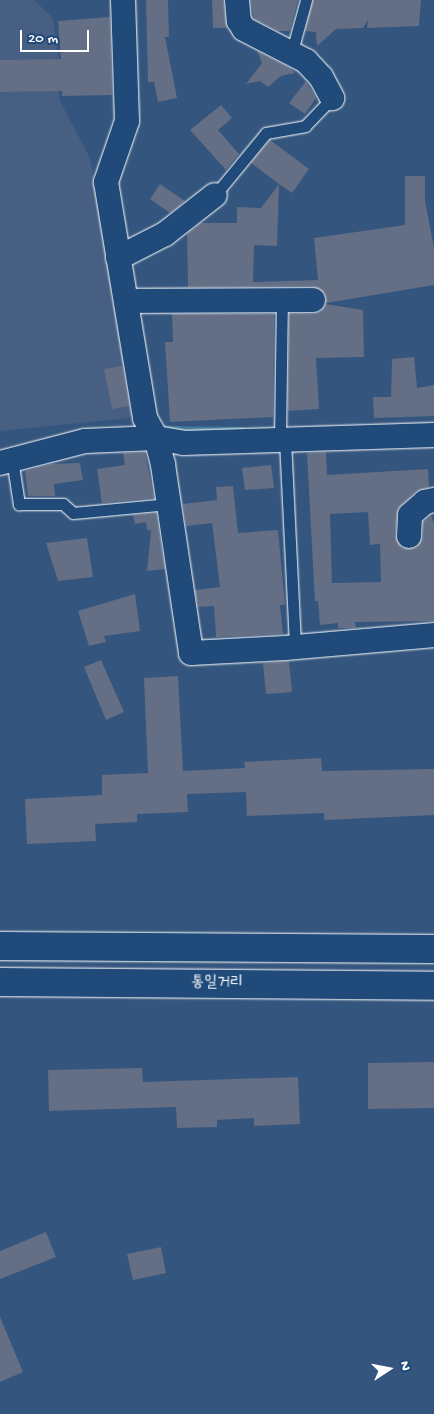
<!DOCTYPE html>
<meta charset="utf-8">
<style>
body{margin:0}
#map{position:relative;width:434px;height:1414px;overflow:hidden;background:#34557d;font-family:"Gochi Hand","Poor Story",sans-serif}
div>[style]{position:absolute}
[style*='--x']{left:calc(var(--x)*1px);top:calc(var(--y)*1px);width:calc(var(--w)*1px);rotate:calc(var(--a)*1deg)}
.built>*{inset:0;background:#465f82}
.stream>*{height:7px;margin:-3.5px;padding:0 3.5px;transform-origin:3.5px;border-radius:3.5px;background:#3e7699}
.building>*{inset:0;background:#646e84}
.roads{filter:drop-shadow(0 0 1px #fff) drop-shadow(0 0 1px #fff)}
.service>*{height:11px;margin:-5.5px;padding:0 5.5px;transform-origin:5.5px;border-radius:5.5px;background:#1f4a7a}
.minor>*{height:24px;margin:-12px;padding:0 12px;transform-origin:12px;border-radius:12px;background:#1f4a7a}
.primary>*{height:28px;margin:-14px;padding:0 14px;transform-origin:14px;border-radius:14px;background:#1f4a7a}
span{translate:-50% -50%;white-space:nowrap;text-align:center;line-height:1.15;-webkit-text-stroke:4.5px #1f4a7a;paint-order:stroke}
.street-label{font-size:16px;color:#fff}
.north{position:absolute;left:364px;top:1344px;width:50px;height:50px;-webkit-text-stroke:4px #1f4a7a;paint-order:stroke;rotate:79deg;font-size:14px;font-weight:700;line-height:20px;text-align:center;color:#fff}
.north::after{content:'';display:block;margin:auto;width:18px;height:22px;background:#fff;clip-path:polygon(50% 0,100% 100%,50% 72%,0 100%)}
.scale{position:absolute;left:20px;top:30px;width:69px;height:22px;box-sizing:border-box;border:2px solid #fff;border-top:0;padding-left:6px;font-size:15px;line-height:18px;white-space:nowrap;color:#fff;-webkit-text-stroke:4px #1f4a7a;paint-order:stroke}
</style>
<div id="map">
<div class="built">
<i style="clip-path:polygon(0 0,34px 0,53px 18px,59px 60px,59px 99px,90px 158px,138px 408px,130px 418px,0 431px)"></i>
</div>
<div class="stream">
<i style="--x:167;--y:429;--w:75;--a:0.8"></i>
</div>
<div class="building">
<i style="clip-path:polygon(146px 0,168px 0,169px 37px,165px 37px,177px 98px,158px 102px,154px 82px,148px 82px)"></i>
<i style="clip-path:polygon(212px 0,223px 0,227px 28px,213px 28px)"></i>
<i style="clip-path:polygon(251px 0,298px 0,290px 31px,278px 31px,254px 19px)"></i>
<i style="clip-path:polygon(313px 0,421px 0,419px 26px,367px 28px,368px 20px,363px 28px,336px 29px,317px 46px,316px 32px,305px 31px)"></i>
<i style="clip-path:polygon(110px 17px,112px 95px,62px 96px,62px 91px,0 92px,0 60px,61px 59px,58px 21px)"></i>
<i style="clip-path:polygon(257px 51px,290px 68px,295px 73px,281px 76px,268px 87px,260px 81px,246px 84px,262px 63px)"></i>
<i style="clip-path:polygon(306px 81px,316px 98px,305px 114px,289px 103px)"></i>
<i style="clip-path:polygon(221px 105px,232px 118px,218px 130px,239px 154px,226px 170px,190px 130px)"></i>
<i style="clip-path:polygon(270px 140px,309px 169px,292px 193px,279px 184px,277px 246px,254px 245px,253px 282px,318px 280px,314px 238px,405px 225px,405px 176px,425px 176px,425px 201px,434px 248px,434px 285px,326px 303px,325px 293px,313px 286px,188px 287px,187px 234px,201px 223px,237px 223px,237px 207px,261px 208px,279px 184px,251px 163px)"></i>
<i style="clip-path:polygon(160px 184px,185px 201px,170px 213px,150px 199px)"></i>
<i style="clip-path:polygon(326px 304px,363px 310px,364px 357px,316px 358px,319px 409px,288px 411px,289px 314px,314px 314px,320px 312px)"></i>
<i style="clip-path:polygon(172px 314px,274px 314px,273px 417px,170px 422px,165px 342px,173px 342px)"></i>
<i style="clip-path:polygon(414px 357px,417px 388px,434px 385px,434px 416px,374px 418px,373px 397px,391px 397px,392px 359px)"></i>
<i style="clip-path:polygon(122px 366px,129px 406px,112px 409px,104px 369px)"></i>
<i style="clip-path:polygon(145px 452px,154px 498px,102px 503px,97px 469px,125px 465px,123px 453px)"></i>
<i style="clip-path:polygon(evenodd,326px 452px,327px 475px,428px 469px,429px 487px,416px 491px,398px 509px,395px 535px,402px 548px,416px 548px,423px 537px,423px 522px,431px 515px,434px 524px,434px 621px,355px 622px,356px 628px,338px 628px,338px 623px,320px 625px,318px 601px,315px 601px,307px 453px,326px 452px,368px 512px,370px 545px,380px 544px,381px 582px,332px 583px,330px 514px,368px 512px)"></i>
<i style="clip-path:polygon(80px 463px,83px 480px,54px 484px,55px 496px,28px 496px,25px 471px,51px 464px)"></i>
<i style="clip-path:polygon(271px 465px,274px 488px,245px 490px,242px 468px)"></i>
<i style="clip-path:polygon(233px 486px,238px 533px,278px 530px,285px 605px,280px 605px,283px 634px,216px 637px,214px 606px,198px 607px,195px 590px,220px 587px,212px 523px,186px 526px,183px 504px,217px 500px,216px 487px)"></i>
<i style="clip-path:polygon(156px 513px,165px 569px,147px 571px,151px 530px,147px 530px,146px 522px,135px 524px,133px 515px)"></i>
<i style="clip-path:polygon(87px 538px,93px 577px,58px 581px,46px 543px)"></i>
<i style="clip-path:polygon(135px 594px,140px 631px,104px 636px,106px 642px,89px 646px,78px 611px)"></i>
<i style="clip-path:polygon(101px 660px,124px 712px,106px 720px,84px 667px)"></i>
<i style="clip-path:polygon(289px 661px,292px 692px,266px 694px,263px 663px)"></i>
<i style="clip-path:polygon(178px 676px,183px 771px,245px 768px,244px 762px,321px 758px,322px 771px,434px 769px,434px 815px,324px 820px,324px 813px,247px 816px,246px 792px,187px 794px,188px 812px,137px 814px,137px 822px,95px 824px,96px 841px,27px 844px,25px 799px,102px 795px,102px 775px,148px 773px,144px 678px)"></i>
<i style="clip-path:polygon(434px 1062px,434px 1108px,368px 1109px,368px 1063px)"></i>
<i style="clip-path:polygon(142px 1068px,143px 1082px,298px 1077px,300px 1124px,254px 1126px,254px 1118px,217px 1120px,217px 1127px,177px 1128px,176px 1107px,49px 1111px,48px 1070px)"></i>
<i style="clip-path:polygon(46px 1232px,56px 1257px,0 1279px,0 1251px)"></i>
<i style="clip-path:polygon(161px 1247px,166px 1273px,133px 1280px,127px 1254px)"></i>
<i style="clip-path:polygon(0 1317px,23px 1372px,0 1382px)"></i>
</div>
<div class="roads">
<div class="service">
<i style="--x:292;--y:51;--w:53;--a:-74.6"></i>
<i style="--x:215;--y:195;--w:80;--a:-50.6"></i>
<i style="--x:266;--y:133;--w:40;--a:-10"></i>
<i style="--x:305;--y:126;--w:39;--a:-46"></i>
<i style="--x:280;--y:440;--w:139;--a:-89.2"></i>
<i style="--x:285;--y:440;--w:207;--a:87.2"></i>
<i style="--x:12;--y:459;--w:46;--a:81.2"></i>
<i style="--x:19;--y:504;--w:44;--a:0"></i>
<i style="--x:63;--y:504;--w:13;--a:42"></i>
<i style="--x:73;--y:513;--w:96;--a:-5.4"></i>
</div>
<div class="minor">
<i style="--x:123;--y:0;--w:121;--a:88.1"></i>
<i style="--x:127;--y:121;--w:65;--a:109"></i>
<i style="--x:106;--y:182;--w:239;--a:80.6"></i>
<i style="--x:145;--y:418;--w:23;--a:61"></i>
<i style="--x:156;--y:438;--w:28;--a:75"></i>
<i style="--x:163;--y:465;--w:190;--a:81.5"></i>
<i style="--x:191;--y:653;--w:94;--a:-3"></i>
<i style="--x:285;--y:648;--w:150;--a:-5"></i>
<i style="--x:237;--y:0;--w:21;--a:85"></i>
<i style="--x:239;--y:21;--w:9;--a:58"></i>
<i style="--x:244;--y:29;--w:70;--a:27.3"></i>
<i style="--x:306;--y:61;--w:22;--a:47"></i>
<i style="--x:321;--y:77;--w:24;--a:62"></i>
<i style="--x:118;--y:258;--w:53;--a:-27.1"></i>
<i style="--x:165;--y:234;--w:63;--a:-38"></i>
<i style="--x:126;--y:301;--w:187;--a:-0.3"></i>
<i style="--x:0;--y:463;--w:88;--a:-14.5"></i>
<i style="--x:85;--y:441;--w:71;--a:-2.4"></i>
<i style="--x:156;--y:438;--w:27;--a:10"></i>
<i style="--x:183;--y:443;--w:251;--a:-1.8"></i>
<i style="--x:409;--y:536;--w:21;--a:-87"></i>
<i style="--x:410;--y:515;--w:20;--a:-41"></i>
<i style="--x:425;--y:502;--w:9;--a:-13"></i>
</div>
<div class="primary">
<i style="--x:0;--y:946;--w:434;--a:0.4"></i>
<i style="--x:0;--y:982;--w:434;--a:0.5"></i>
</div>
</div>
<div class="street-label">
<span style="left:217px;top:984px;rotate:1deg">통일거리</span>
</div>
<div class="north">N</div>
<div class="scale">20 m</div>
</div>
